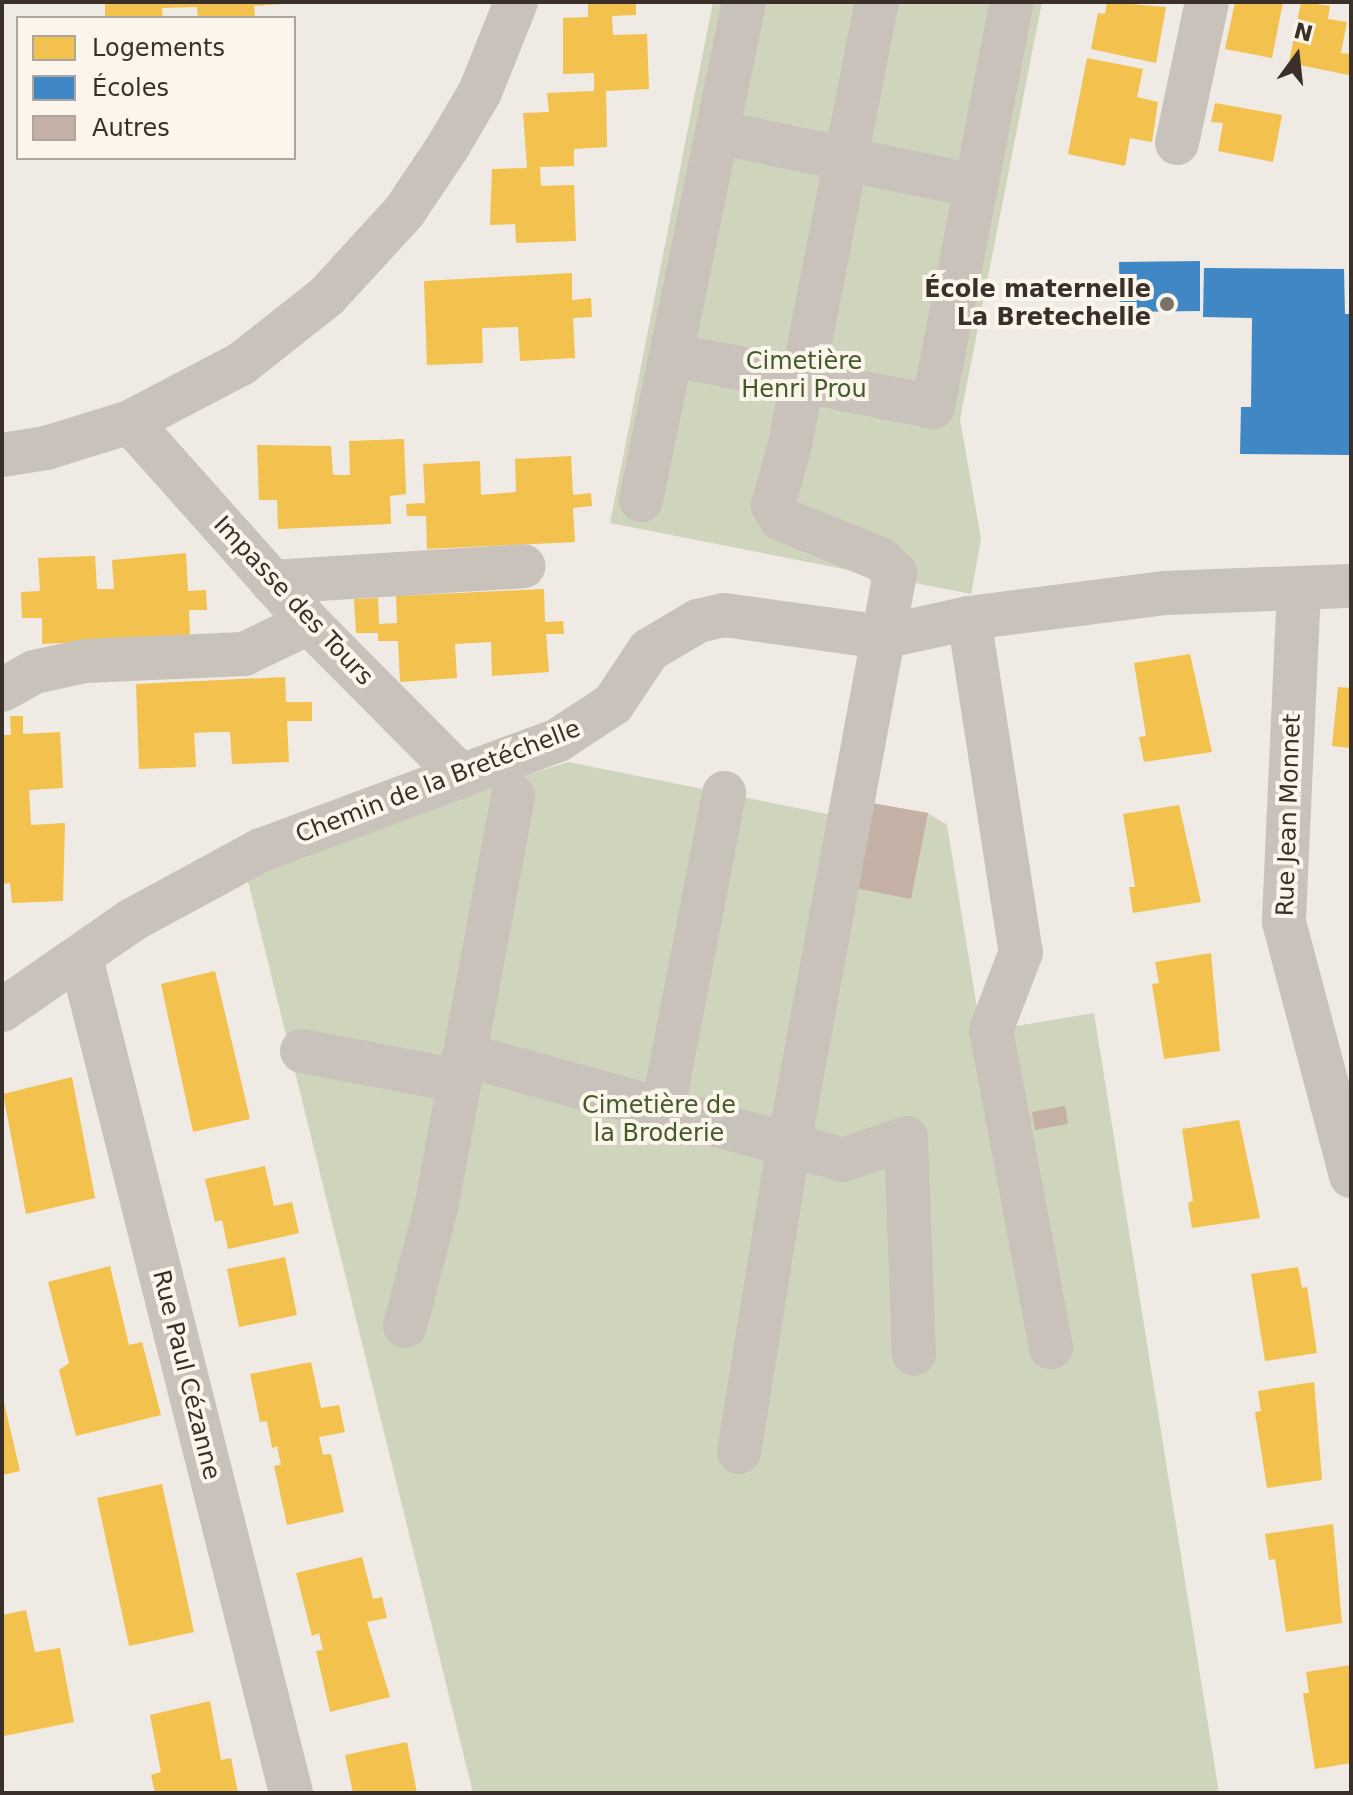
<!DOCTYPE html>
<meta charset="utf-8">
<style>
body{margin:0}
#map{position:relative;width:1353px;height:1795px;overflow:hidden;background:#efeae3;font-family:"DejaVu Sans",sans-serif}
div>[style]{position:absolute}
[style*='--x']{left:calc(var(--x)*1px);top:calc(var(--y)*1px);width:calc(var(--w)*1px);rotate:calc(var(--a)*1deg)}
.green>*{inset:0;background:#cfd5bc}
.homes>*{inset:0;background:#f2c14e}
.schools>*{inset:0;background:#3f88c5}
.building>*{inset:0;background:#c4b0a4}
.minor>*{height:44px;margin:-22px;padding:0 22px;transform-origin:22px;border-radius:22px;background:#c8c2bb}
.dots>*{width:22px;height:22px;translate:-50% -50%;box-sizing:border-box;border:4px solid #fbf5eb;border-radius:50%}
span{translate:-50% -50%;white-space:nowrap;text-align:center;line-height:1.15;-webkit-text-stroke:8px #fbf5eb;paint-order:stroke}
.poi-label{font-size:24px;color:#3a3029;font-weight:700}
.right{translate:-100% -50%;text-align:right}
.park-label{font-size:24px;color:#455a2b}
.street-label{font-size:24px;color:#3a3029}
.frame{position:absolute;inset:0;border:4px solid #3a3029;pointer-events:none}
.legend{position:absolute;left:16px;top:16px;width:280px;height:144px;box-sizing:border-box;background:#fbf5eb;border:2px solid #aea69d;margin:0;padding:10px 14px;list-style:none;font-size:24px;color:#3a3029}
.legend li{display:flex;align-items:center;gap:16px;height:40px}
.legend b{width:40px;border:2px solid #aea69d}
.north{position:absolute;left:1257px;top:16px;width:80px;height:80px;-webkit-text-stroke:6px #fbf5eb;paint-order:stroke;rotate:15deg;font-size:22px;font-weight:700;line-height:32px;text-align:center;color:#3a3029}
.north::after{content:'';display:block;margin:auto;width:28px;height:36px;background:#3a3029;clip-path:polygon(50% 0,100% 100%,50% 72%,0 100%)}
</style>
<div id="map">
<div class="green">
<i style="clip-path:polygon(713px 2px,1042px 2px,960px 419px,981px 539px,971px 594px,610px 523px)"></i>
<i style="clip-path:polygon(568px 762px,847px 818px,871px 803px,928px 813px,947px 825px,981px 1032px,1094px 1013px,1219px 1793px,473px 1793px,244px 865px)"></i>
</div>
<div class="homes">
<i style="clip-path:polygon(105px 2px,282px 2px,282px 4px,254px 6px,255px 18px,198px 18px,197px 7px,162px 8px,163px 18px,105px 18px)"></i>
<i style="clip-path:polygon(588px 2px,636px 2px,636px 15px,612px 16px,613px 35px,647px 34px,649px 89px,606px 91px,607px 147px,574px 149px,574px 166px,540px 167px,541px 186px,574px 185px,576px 241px,516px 243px,515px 224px,490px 225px,492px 169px,527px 168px,523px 113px,549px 112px,547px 93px,594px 91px,594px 73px,563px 74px,563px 18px,588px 17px)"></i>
<i style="clip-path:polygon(1107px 2px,1166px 7px,1156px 63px,1091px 49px,1098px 13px,1105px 14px)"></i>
<i style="clip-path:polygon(1235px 2px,1283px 2px,1272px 58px,1225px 49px)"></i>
<i style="clip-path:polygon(1301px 2px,1330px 6px,1328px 19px,1347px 22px,1341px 53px,1351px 54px,1349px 75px,1289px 63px)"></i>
<i style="clip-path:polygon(1087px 58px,1143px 69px,1137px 97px,1158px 102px,1152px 142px,1130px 138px,1125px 166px,1068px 154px)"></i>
<i style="clip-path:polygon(1215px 103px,1282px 115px,1273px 162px,1218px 151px,1223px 123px,1211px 122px)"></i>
<i style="clip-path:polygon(572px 273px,572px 300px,591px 298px,592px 317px,573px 318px,575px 358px,520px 361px,518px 327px,482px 328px,483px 363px,427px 365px,424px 281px)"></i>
<i style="clip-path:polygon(404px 439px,406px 494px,390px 496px,391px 524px,278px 529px,277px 500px,259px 500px,257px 445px,331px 446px,333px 475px,350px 475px,349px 441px)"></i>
<i style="clip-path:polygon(571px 456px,573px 495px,591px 493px,592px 506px,573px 508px,575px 542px,427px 549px,426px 516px,407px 516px,406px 504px,425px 503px,423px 464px,480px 461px,481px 495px,516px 492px,515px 459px)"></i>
<i style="clip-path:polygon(186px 553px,188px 591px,206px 590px,207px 610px,189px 610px,190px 636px,42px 644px,42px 618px,22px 618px,21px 592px,40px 591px,38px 558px,95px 556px,97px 589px,114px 589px,112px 560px)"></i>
<i style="clip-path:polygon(544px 589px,545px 622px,563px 621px,564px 634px,546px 634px,549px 672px,492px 676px,491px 642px,455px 644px,457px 678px,400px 682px,398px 641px,378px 641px,378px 633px,356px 633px,354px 599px,378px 598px,379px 624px,397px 623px,396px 596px)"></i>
<i style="clip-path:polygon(1190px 654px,1212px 752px,1144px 762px,1139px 737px,1146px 736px,1134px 663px)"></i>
<i style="clip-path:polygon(285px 677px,286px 702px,312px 702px,312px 721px,287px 721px,289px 762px,232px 764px,230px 732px,213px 732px,194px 733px,196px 767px,139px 769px,136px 684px)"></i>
<i style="clip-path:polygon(1338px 687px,1351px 688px,1351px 748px,1332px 746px)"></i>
<i style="clip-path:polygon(10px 716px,23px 716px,23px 734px,60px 732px,63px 788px,29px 790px,31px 825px,65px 823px,63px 901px,12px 903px,10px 883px,2px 884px,2px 735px,11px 735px)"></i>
<i style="clip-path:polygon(1179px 805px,1201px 902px,1133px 913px,1129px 887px,1135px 887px,1123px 814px)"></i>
<i style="clip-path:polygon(1211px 953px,1220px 1051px,1164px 1059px,1152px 984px,1159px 983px,1155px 962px)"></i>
<i style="clip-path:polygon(215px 971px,250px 1119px,193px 1132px,161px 984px)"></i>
<i style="clip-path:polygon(72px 1077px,95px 1198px,26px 1214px,3px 1094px)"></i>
<i style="clip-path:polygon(1239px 1120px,1260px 1218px,1192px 1228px,1188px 1203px,1193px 1201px,1182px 1129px)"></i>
<i style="clip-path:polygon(265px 1166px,274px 1206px,292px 1202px,299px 1233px,228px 1249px,222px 1220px,215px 1222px,205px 1179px)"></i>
<i style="clip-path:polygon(285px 1257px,297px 1315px,239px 1327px,227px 1269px)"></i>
<i style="clip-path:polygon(110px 1266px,129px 1345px,142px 1342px,161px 1415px,76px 1436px,59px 1370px,69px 1363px,48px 1282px)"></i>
<i style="clip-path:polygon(1298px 1267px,1302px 1288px,1307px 1287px,1317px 1353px,1265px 1361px,1251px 1274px)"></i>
<i style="clip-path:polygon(311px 1362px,321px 1408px,339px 1405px,345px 1432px,319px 1437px,323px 1455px,331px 1454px,344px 1512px,287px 1525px,274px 1466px,281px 1465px,277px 1446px,272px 1448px,267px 1421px,260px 1422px,250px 1374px)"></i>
<i style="clip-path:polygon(1314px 1382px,1322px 1480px,1267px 1488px,1255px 1412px,1261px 1411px,1258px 1391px)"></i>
<i style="clip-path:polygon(2px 1394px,20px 1471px,2px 1475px)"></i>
<i style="clip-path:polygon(162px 1484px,194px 1632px,129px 1646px,97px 1498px)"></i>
<i style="clip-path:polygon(1333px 1524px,1342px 1623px,1286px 1632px,1275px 1559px,1269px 1560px,1265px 1534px)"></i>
<i style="clip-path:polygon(362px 1557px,373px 1599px,382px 1597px,387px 1618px,367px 1622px,390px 1697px,330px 1712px,316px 1651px,323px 1650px,319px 1633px,312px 1636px,296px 1573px)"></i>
<i style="clip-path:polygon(26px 1610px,35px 1652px,60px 1648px,74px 1722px,4px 1736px,2px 1615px)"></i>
<i style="clip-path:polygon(1351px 1665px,1351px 1763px,1315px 1769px,1303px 1693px,1309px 1693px,1306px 1672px)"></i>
<i style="clip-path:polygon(210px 1701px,221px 1760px,231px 1758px,238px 1793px,155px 1793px,151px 1775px,161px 1772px,150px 1715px)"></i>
<i style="clip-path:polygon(407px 1742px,417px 1793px,353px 1793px,345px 1755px)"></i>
</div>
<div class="schools">
<i style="clip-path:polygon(1200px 261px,1200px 311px,1120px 312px,1119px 262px)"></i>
<i style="clip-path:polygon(1204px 268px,1344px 269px,1345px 314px,1351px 314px,1351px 455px,1240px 454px,1241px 407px,1251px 407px,1252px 318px,1203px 317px)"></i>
</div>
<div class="building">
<i style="clip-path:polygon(871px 803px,928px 813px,911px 899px,855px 888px)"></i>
<i style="clip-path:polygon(1065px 1106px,1068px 1124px,1035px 1130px,1032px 1112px)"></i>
</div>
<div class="minor">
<i style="--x:717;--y:132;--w:265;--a:11.8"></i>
<i style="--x:1177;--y:143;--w:144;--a:-78"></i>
<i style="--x:673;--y:355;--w:265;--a:11.3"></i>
<i style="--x:933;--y:407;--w:413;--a:-79"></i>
<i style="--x:130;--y:422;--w:269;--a:48.3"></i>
<i style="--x:309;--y:623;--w:216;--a:45.2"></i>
<i style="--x:2;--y:455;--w:45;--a:-9"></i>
<i style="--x:46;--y:448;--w:88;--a:-17.2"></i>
<i style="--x:130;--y:422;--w:125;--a:-27.6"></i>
<i style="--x:241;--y:364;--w:110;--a:-38.3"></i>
<i style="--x:327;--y:296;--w:114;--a:-47.5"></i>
<i style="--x:404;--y:212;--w:77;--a:-56.1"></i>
<i style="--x:447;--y:148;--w:65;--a:-59.5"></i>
<i style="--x:480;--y:92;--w:97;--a:-68.2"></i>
<i style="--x:641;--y:500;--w:509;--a:-78.31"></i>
<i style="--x:272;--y:582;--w:252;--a:-3.6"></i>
<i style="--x:1299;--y:588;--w:334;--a:92.6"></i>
<i style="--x:1284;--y:922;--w:263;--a:75.2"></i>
<i style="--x:969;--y:618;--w:338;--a:81.2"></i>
<i style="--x:1021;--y:952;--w:84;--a:111"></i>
<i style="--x:991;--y:1030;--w:323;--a:79.3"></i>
<i style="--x:2;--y:690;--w:37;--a:-29"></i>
<i style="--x:34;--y:672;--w:52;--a:-12.2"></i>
<i style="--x:85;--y:661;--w:159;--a:-2.5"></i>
<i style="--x:244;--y:654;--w:72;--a:-25.5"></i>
<i style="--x:81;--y:958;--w:861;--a:75.88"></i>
<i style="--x:2;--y:1010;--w:158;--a:-34.7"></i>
<i style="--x:132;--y:920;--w:147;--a:-28.5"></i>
<i style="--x:261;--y:850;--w:317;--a:-20.3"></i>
<i style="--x:558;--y:740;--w:66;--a:-33.2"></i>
<i style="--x:613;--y:704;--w:65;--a:-56.3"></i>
<i style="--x:649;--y:650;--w:57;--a:-30.6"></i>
<i style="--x:698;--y:621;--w:27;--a:-13"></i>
<i style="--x:724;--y:615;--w:161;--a:7.9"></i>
<i style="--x:883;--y:637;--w:88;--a:-12.5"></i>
<i style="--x:969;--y:618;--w:198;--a:-7.3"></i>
<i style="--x:1165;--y:593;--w:186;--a:-2.2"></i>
<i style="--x:302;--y:1051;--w:160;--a:10.8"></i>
<i style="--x:465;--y:1055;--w:392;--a:15.5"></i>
<i style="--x:843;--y:1160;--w:67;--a:-19.2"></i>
<i style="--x:906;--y:1138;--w:216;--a:87.9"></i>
<i style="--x:663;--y:1108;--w:321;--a:-79"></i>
<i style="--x:405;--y:1326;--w:122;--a:-75.3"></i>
<i style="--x:436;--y:1208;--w:419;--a:-79.4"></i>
<i style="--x:739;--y:1452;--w:312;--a:-80.8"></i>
<i style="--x:789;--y:1144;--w:581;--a:-79.48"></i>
<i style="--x:895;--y:573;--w:21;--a:-137"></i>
<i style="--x:880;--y:559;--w:107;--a:-158"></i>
<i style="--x:781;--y:519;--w:16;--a:-120"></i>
<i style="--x:773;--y:505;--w:58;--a:-74.1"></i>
<i style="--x:789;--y:449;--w:456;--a:-78.9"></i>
</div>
<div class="dots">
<i style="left:1167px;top:304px;background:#79716a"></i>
</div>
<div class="poi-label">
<span class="right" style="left:1151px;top:304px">École maternelle<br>La Bretechelle</span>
</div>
<div class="park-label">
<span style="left:804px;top:376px">Cimetière<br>Henri Prou</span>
<span style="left:659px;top:1120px">Cimetière de<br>la Broderie</span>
</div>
<div class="street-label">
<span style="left:293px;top:601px;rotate:47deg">Impasse des Tours</span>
<span style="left:438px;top:782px;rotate:-21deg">Chemin de la Bretéchelle</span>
<span style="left:1289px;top:815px;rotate:-88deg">Rue Jean Monnet</span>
<span style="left:186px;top:1375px;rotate:76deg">Rue Paul Cézanne</span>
</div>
<div class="frame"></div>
<ul class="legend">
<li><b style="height:22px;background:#f2c14e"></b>Logements</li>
<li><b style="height:22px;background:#3f88c5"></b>Écoles</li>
<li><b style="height:22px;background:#c4b0a4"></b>Autres</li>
</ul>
<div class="north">N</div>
</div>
